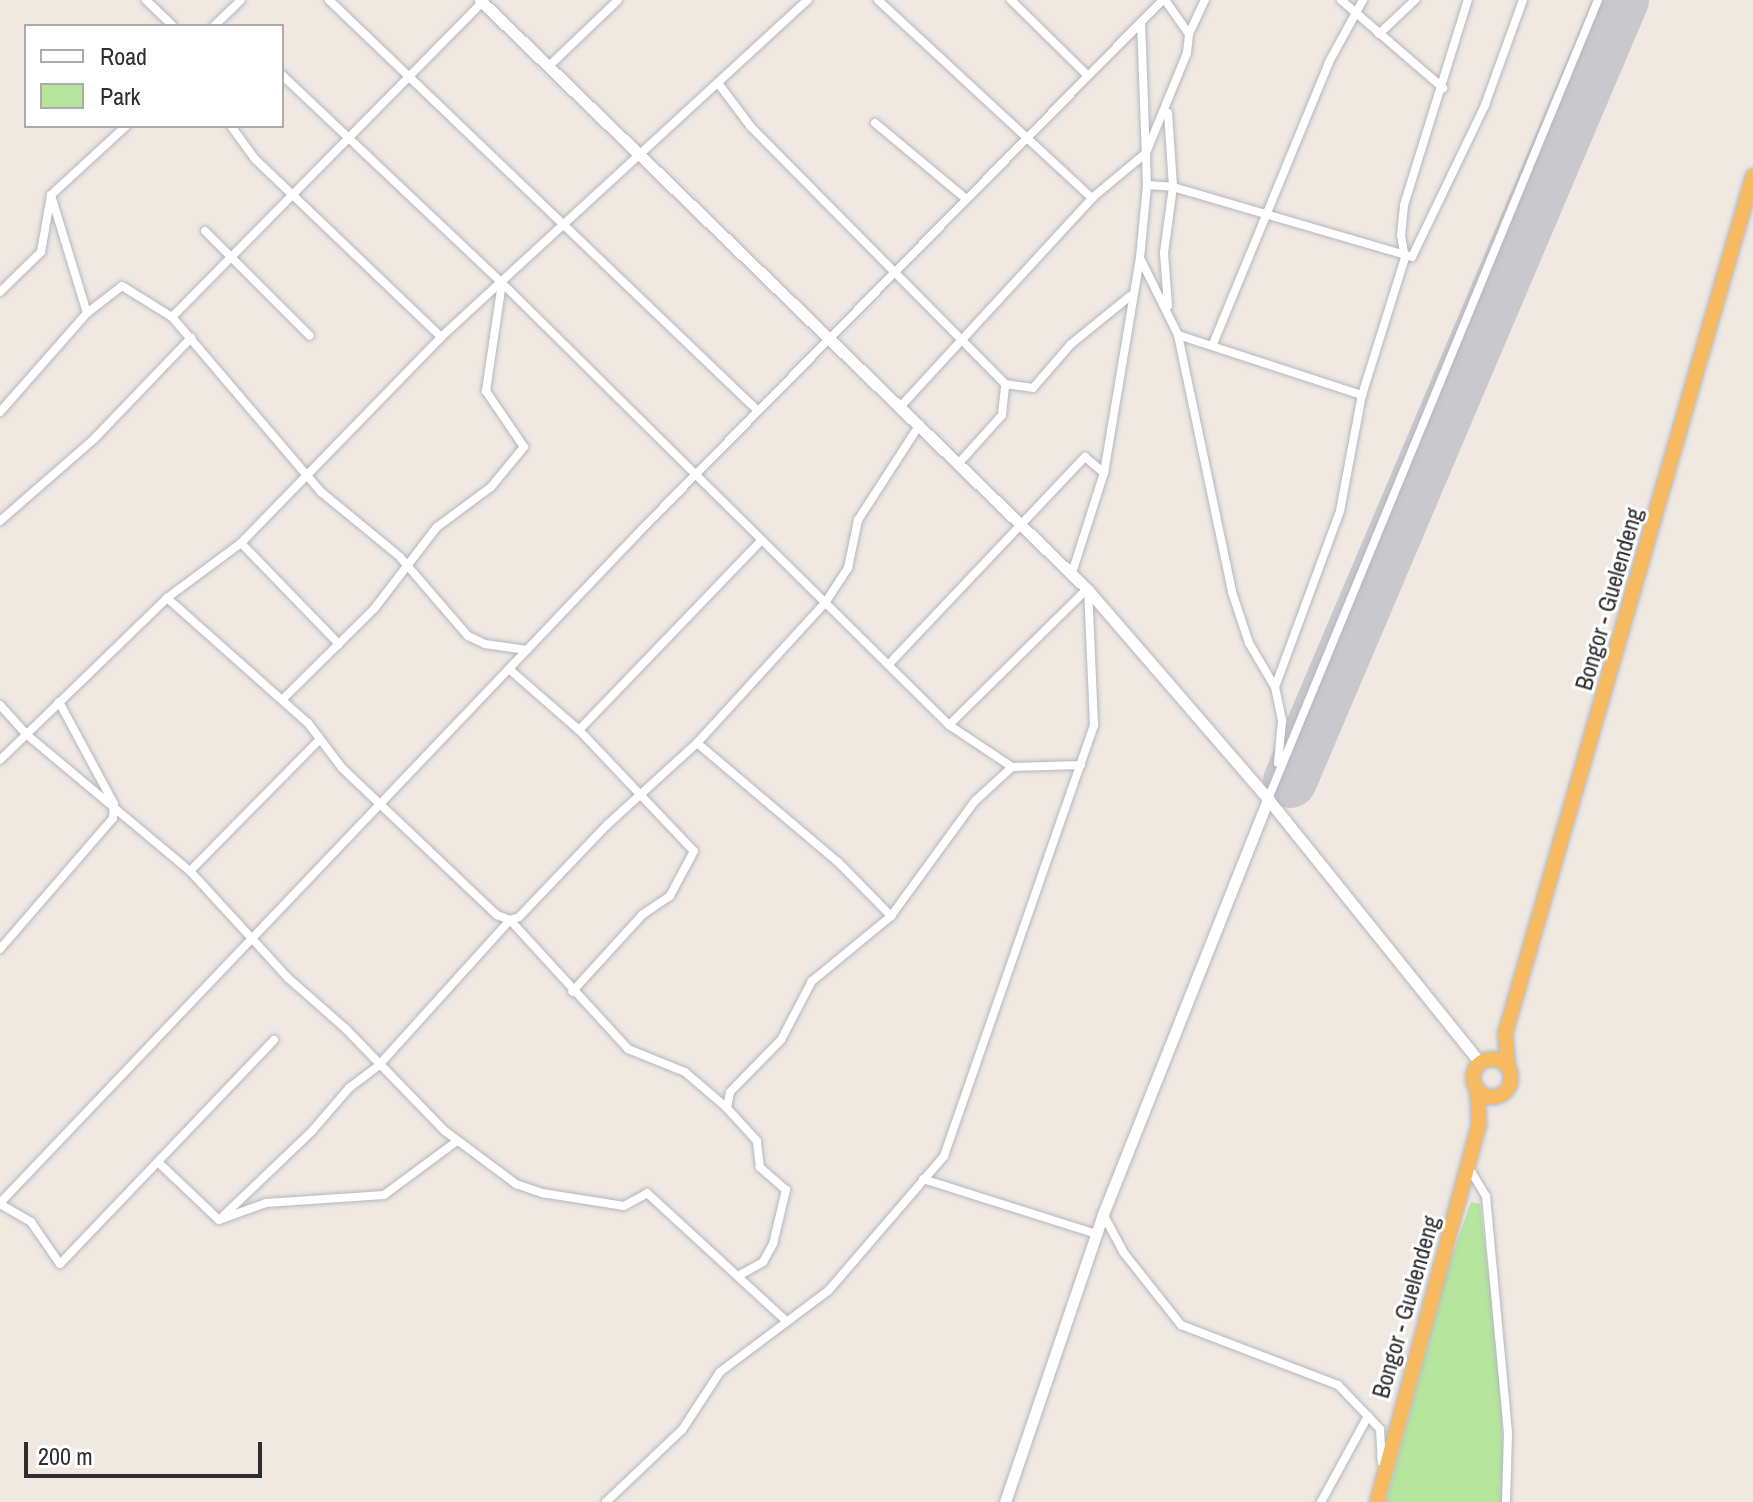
<!DOCTYPE html>
<style>
body{margin:0}
#map{position:relative;width:1753px;height:1502px;overflow:hidden;background:#efe9e1;font-family:"Archivo Narrow",sans-serif}
div>[style]{position:absolute}
[style*='--x']{left:calc(var(--x)*1px);top:calc(var(--y)*1px);width:calc(var(--w)*1px);rotate:calc(var(--a)*1deg)}
.green>*{inset:0;background:#b6e59e}
.runway>*{height:54px;margin:-27px;padding:0 27px;transform-origin:27px;border-radius:27px;background:#c9c8cc}
.roads{filter:drop-shadow(0 0 2px #b4b7c1) drop-shadow(0 0 2px #b4b7c1)}
.minor>*{height:8px;margin:-4px;padding:0 4px;transform-origin:4px;border-radius:4px;background:#fff}
.tertiary>*{height:11px;margin:-5.5px;padding:0 5.5px;transform-origin:5.5px;border-radius:5.5px;background:#fff}
.trunk>*{height:14px;margin:-7px;padding:0 7px;transform-origin:7px;border-radius:7px;background:#f8ba60}
.trunk>.ring{margin:-7px;padding:0;box-sizing:content-box;background:none;border:14px solid #f8ba60;border-radius:50%}
span{translate:-50% -50%;white-space:nowrap;text-align:center;line-height:1.15;-webkit-text-stroke:6px #fff;paint-order:stroke}
.street-label{font-size:24px;color:#2e2e2e}
.legend{position:absolute;left:24px;top:24px;width:260px;height:104px;box-sizing:border-box;background:#fff;border:2px solid #ababab;margin:0;padding:10px 14px;list-style:none;font-size:24px;color:#2e2e2e}
.legend li{display:flex;align-items:center;gap:16px;height:40px}
.legend b{width:40px;border:2px solid #ababab}
.scale{position:absolute;left:24px;top:1442px;width:238px;height:36px;box-sizing:border-box;border:4px solid #2e2e2e;border-top:0;padding-left:10px;font-size:24px;line-height:28px;white-space:nowrap;color:#2e2e2e;-webkit-text-stroke:6px #fff;paint-order:stroke}
</style>
<div id="map">
<div class="green">
<i style="clip-path:polygon(1471px 1202px,1480px 1204px,1500px 1368px,1505px 1502px,1386px 1502px,1448px 1267px)"></i>
</div>
<div class="runway">
<i style="--x:1290;--y:781;--w:849;--a:-66.97"></i>
</div>
<div class="roads">
<div class="minor">
<i style="--x:146;--y:0;--w:37;--a:44"></i>
<i style="--x:329;--y:0;--w:594;--a:43.77"></i>
<i style="--x:878;--y:0;--w:292;--a:42.8"></i>
<i style="--x:1011;--y:0;--w:107;--a:44.6"></i>
<i style="--x:1341;--y:0;--w:135;--a:40.8"></i>
<i style="--x:214;--y:26;--w:37;--a:-44"></i>
<i style="--x:1189;--y:34;--w:38;--a:-65"></i>
<i style="--x:1379;--y:34;--w:50;--a:-43.4"></i>
<i style="--x:549;--y:66;--w:95;--a:-43.7"></i>
<i style="--x:282;--y:75;--w:303;--a:43.4"></i>
<i style="--x:502;--y:283;--w:629;--a:44.68"></i>
<i style="--x:949;--y:725;--w:76;--a:33.7"></i>
<i style="--x:1012;--y:767;--w:69;--a:-1.7"></i>
<i style="--x:718;--y:83;--w:55;--a:53.1"></i>
<i style="--x:751;--y:127;--w:361;--a:45.3"></i>
<i style="--x:1168;--y:113;--w:74;--a:86.1"></i>
<i style="--x:1173;--y:187;--w:67;--a:97.8"></i>
<i style="--x:1164;--y:253;--w:53;--a:85.7"></i>
<i style="--x:875;--y:123;--w:117;--a:39.8"></i>
<i style="--x:231;--y:126;--w:41;--a:54"></i>
<i style="--x:255;--y:159;--w:257;--a:43.7"></i>
<i style="--x:1147;--y:185;--w:26;--a:4"></i>
<i style="--x:1173;--y:187;--w:249;--a:16.3"></i>
<i style="--x:1412;--y:257;--w:169;--a:-64.3"></i>
<i style="--x:1485;--y:105;--w:112;--a:-70.1"></i>
<i style="--x:205;--y:231;--w:148;--a:45"></i>
<i style="--x:1140;--y:258;--w:86;--a:63.7"></i>
<i style="--x:1178;--y:335;--w:263;--a:78.1"></i>
<i style="--x:1232;--y:592;--w:54;--a:71.6"></i>
<i style="--x:1249;--y:643;--w:51;--a:59.4"></i>
<i style="--x:1275;--y:687;--w:35;--a:78"></i>
<i style="--x:1282;--y:721;--w:42;--a:95.4"></i>
<i style="--x:0;--y:292;--w:57;--a:-44.3"></i>
<i style="--x:41;--y:252;--w:58;--a:-80"></i>
<i style="--x:51;--y:195;--w:102;--a:-42.6"></i>
<i style="--x:87;--y:313;--w:44;--a:-37.6"></i>
<i style="--x:122;--y:286;--w:59;--a:31.8"></i>
<i style="--x:172;--y:317;--w:230;--a:49.6"></i>
<i style="--x:321;--y:492;--w:102;--a:39.4"></i>
<i style="--x:400;--y:557;--w:104;--a:49.3"></i>
<i style="--x:468;--y:636;--w:19;--a:25"></i>
<i style="--x:485;--y:644;--w:42;--a:8.1"></i>
<i style="--x:172;--y:317;--w:445;--a:-45.4"></i>
<i style="--x:1178;--y:335;--w:194;--a:18.1"></i>
<i style="--x:1213;--y:344;--w:305;--a:-67.6"></i>
<i style="--x:1329;--y:62;--w:71;--a:-61.3"></i>
<i style="--x:901;--y:406;--w:282;--a:-47.4"></i>
<i style="--x:1092;--y:198;--w:70;--a:-39.8"></i>
<i style="--x:1146;--y:153;--w:108;--a:-67.7"></i>
<i style="--x:1187;--y:53;--w:19;--a:-84"></i>
<i style="--x:1189;--y:34;--w:42;--a:-125.2"></i>
<i style="--x:0;--y:412;--w:132;--a:-48.7"></i>
<i style="--x:87;--y:313;--w:123;--a:-107"></i>
<i style="--x:959;--y:463;--w:64;--a:-48.1"></i>
<i style="--x:1002;--y:415;--w:31;--a:-84"></i>
<i style="--x:1005;--y:384;--w:28;--a:8"></i>
<i style="--x:1033;--y:388;--w:58;--a:-49.2"></i>
<i style="--x:1071;--y:344;--w:76;--a:-39.1"></i>
<i style="--x:0;--y:521;--w:126;--a:-41.1"></i>
<i style="--x:95;--y:438;--w:139;--a:-46.2"></i>
<i style="--x:241;--y:543;--w:141;--a:45.9"></i>
<i style="--x:1072;--y:573;--w:105;--a:-72.3"></i>
<i style="--x:1104;--y:473;--w:218;--a:-80.5"></i>
<i style="--x:1140;--y:258;--w:73;--a:-84.5"></i>
<i style="--x:1147;--y:185;--w:162;--a:-92.1"></i>
<i style="--x:167;--y:598;--w:188;--a:41.6"></i>
<i style="--x:308;--y:723;--w:56;--a:52.9"></i>
<i style="--x:342;--y:768;--w:214;--a:43.5"></i>
<i style="--x:497;--y:915;--w:14;--a:21"></i>
<i style="--x:510;--y:920;--w:9;--a:-18"></i>
<i style="--x:519;--y:917;--w:129;--a:-46.3"></i>
<i style="--x:608;--y:824;--w:120;--a:-42.3"></i>
<i style="--x:697;--y:743;--w:190;--a:-47.6"></i>
<i style="--x:825;--y:603;--w:42;--a:-56.7"></i>
<i style="--x:848;--y:568;--w:49;--a:-78.2"></i>
<i style="--x:858;--y:520;--w:114;--a:-57.1"></i>
<i style="--x:890;--y:663;--w:284;--a:-46.6"></i>
<i style="--x:1085;--y:457;--w:25;--a:40"></i>
<i style="--x:509;--y:669;--w:93;--a:41.1"></i>
<i style="--x:579;--y:730;--w:167;--a:46.5"></i>
<i style="--x:694;--y:851;--w:51;--a:118.1"></i>
<i style="--x:670;--y:896;--w:32;--a:146"></i>
<i style="--x:643;--y:914;--w:105;--a:132.3"></i>
<i style="--x:1275;--y:687;--w:188;--a:-69.7"></i>
<i style="--x:1340;--y:511;--w:118;--a:-79.3"></i>
<i style="--x:1362;--y:395;--w:144;--a:-72.6"></i>
<i style="--x:1405;--y:258;--w:23;--a:-100"></i>
<i style="--x:1401;--y:235;--w:30;--a:-84"></i>
<i style="--x:1404;--y:205;--w:215;--a:-72.7"></i>
<i style="--x:282;--y:700;--w:129;--a:-44.7"></i>
<i style="--x:374;--y:609;--w:103;--a:-52.5"></i>
<i style="--x:437;--y:527;--w:67;--a:-36.5"></i>
<i style="--x:491;--y:487;--w:52;--a:-50.5"></i>
<i style="--x:524;--y:447;--w:68;--a:-124.2"></i>
<i style="--x:486;--y:391;--w:109;--a:-81.6"></i>
<i style="--x:0;--y:705;--w:39;--a:48"></i>
<i style="--x:26;--y:734;--w:214;--a:39.9"></i>
<i style="--x:190;--y:871;--w:145;--a:47.5"></i>
<i style="--x:288;--y:978;--w:77;--a:41.3"></i>
<i style="--x:346;--y:1029;--w:142;--a:45.9"></i>
<i style="--x:445;--y:1131;--w:89;--a:36.7"></i>
<i style="--x:516;--y:1184;--w:28;--a:19"></i>
<i style="--x:542;--y:1193;--w:83;--a:9"></i>
<i style="--x:624;--y:1206;--w:26;--a:-29"></i>
<i style="--x:647;--y:1193;--w:189;--a:42.6"></i>
<i style="--x:949;--y:725;--w:194;--a:-44.6"></i>
<i style="--x:579;--y:730;--w:262;--a:-46.1"></i>
<i style="--x:697;--y:743;--w:185;--a:40.2"></i>
<i style="--x:838;--y:862;--w:76;--a:45.5"></i>
<i style="--x:0;--y:760;--w:233;--a:-44.1"></i>
<i style="--x:167;--y:598;--w:92;--a:-36.6"></i>
<i style="--x:241;--y:543;--w:287;--a:-45.8"></i>
<i style="--x:441;--y:337;--w:498;--a:-42.6"></i>
<i style="--x:1268;--y:799;--w:864;--a:-67.56"></i>
<i style="--x:190;--y:871;--w:185;--a:-45.4"></i>
<i style="--x:0;--y:949;--w:173;--a:-49.2"></i>
<i style="--x:113;--y:818;--w:14;--a:-86"></i>
<i style="--x:114;--y:804;--w:116;--a:-118.3"></i>
<i style="--x:160;--y:1164;--w:81;--a:43.5"></i>
<i style="--x:219;--y:1220;--w:50;--a:-19.9"></i>
<i style="--x:266;--y:1203;--w:118;--a:-3.9"></i>
<i style="--x:384;--y:1195;--w:91;--a:-36.5"></i>
<i style="--x:1469;--y:1168;--w:33;--a:59"></i>
<i style="--x:1486;--y:1196;--w:239;--a:84.7"></i>
<i style="--x:1508;--y:1434;--w:68;--a:91.7"></i>
<i style="--x:923;--y:1179;--w:182;--a:17.6"></i>
<i style="--x:0;--y:1203;--w:932;--a:-46.39"></i>
<i style="--x:643;--y:528;--w:741;--a:-45.44"></i>
<i style="--x:0;--y:1204;--w:36;--a:30"></i>
<i style="--x:31;--y:1222;--w:51;--a:55.4"></i>
<i style="--x:60;--y:1264;--w:310;--a:-46.3"></i>
<i style="--x:1103;--y:1214;--w:44;--a:61.7"></i>
<i style="--x:1124;--y:1253;--w:92;--a:51.6"></i>
<i style="--x:1181;--y:1325;--w:168;--a:20.9"></i>
<i style="--x:1338;--y:1385;--w:61;--a:46.3"></i>
<i style="--x:1380;--y:1429;--w:33;--a:87"></i>
<i style="--x:219;--y:1220;--w:129;--a:-43.7"></i>
<i style="--x:312;--y:1131;--w:57;--a:-49.3"></i>
<i style="--x:349;--y:1088;--w:38;--a:-37"></i>
<i style="--x:379;--y:1065;--w:195;--a:-47.9"></i>
<i style="--x:510;--y:920;--w:175;--a:47.5"></i>
<i style="--x:628;--y:1049;--w:61;--a:22"></i>
<i style="--x:685;--y:1072;--w:55;--a:40.6"></i>
<i style="--x:738;--y:1276;--w:29;--a:-29"></i>
<i style="--x:763;--y:1262;--w:21;--a:-61"></i>
<i style="--x:773;--y:1244;--w:56;--a:-76.5"></i>
<i style="--x:786;--y:1190;--w:35;--a:-139"></i>
<i style="--x:760;--y:1167;--w:26;--a:-97"></i>
<i style="--x:757;--y:1141;--w:45;--a:-132.3"></i>
<i style="--x:727;--y:1108;--w:16;--a:-79"></i>
<i style="--x:730;--y:1092;--w:73;--a:-45.6"></i>
<i style="--x:781;--y:1040;--w:67;--a:-62.3"></i>
<i style="--x:812;--y:981;--w:102;--a:-39.4"></i>
<i style="--x:891;--y:916;--w:142;--a:-53.9"></i>
<i style="--x:975;--y:801;--w:50;--a:-42.6"></i>
<i style="--x:606;--y:1502;--w:105;--a:-43.5"></i>
<i style="--x:682;--y:1430;--w:69;--a:-56.8"></i>
<i style="--x:720;--y:1372;--w:135;--a:-36.9"></i>
<i style="--x:828;--y:1291;--w:178;--a:-49.3"></i>
<i style="--x:944;--y:1156;--w:456;--a:-70.8"></i>
<i style="--x:1094;--y:725;--w:136;--a:-92.5"></i>
<i style="--x:1321;--y:1502;--w:98;--a:-61.3"></i>
</div>
<div class="tertiary">
<i style="--x:480;--y:0;--w:846;--a:44.14"></i>
<i style="--x:1087;--y:589;--w:277;--a:49.2"></i>
<i style="--x:1268;--y:799;--w:339;--a:51.2"></i>
<i style="--x:1005;--y:1502;--w:304;--a:-71.2"></i>
<i style="--x:1103;--y:1214;--w:447;--a:-68.3"></i>
</div>
<div class="trunk">
<i class="ring" style="left:1473px;top:1059px;width:24px;height:24px"></i>
<i style="--x:1508;--y:1067;--w:33;--a:-95"></i>
<i style="--x:1505;--y:1034;--w:893;--a:-73.88"></i>
<i style="--x:1377;--y:1502;--w:391;--a:-74.9"></i>
<i style="--x:1479;--y:1125;--w:37;--a:-93"></i>
</div>
</div>
<div class="street-label">
<span style="left:1609px;top:599px;rotate:-74deg">Bongor - Guelendeng</span>
<span style="left:1406px;top:1307px;rotate:-74deg">Bongor - Guelendeng</span>
</div>
<ul class="legend">
<li><b style="height:10px;background:#fff"></b>Road</li>
<li><b style="height:22px;background:#b6e59e"></b>Park</li>
</ul>
<div class="scale">200 m</div>
</div>
